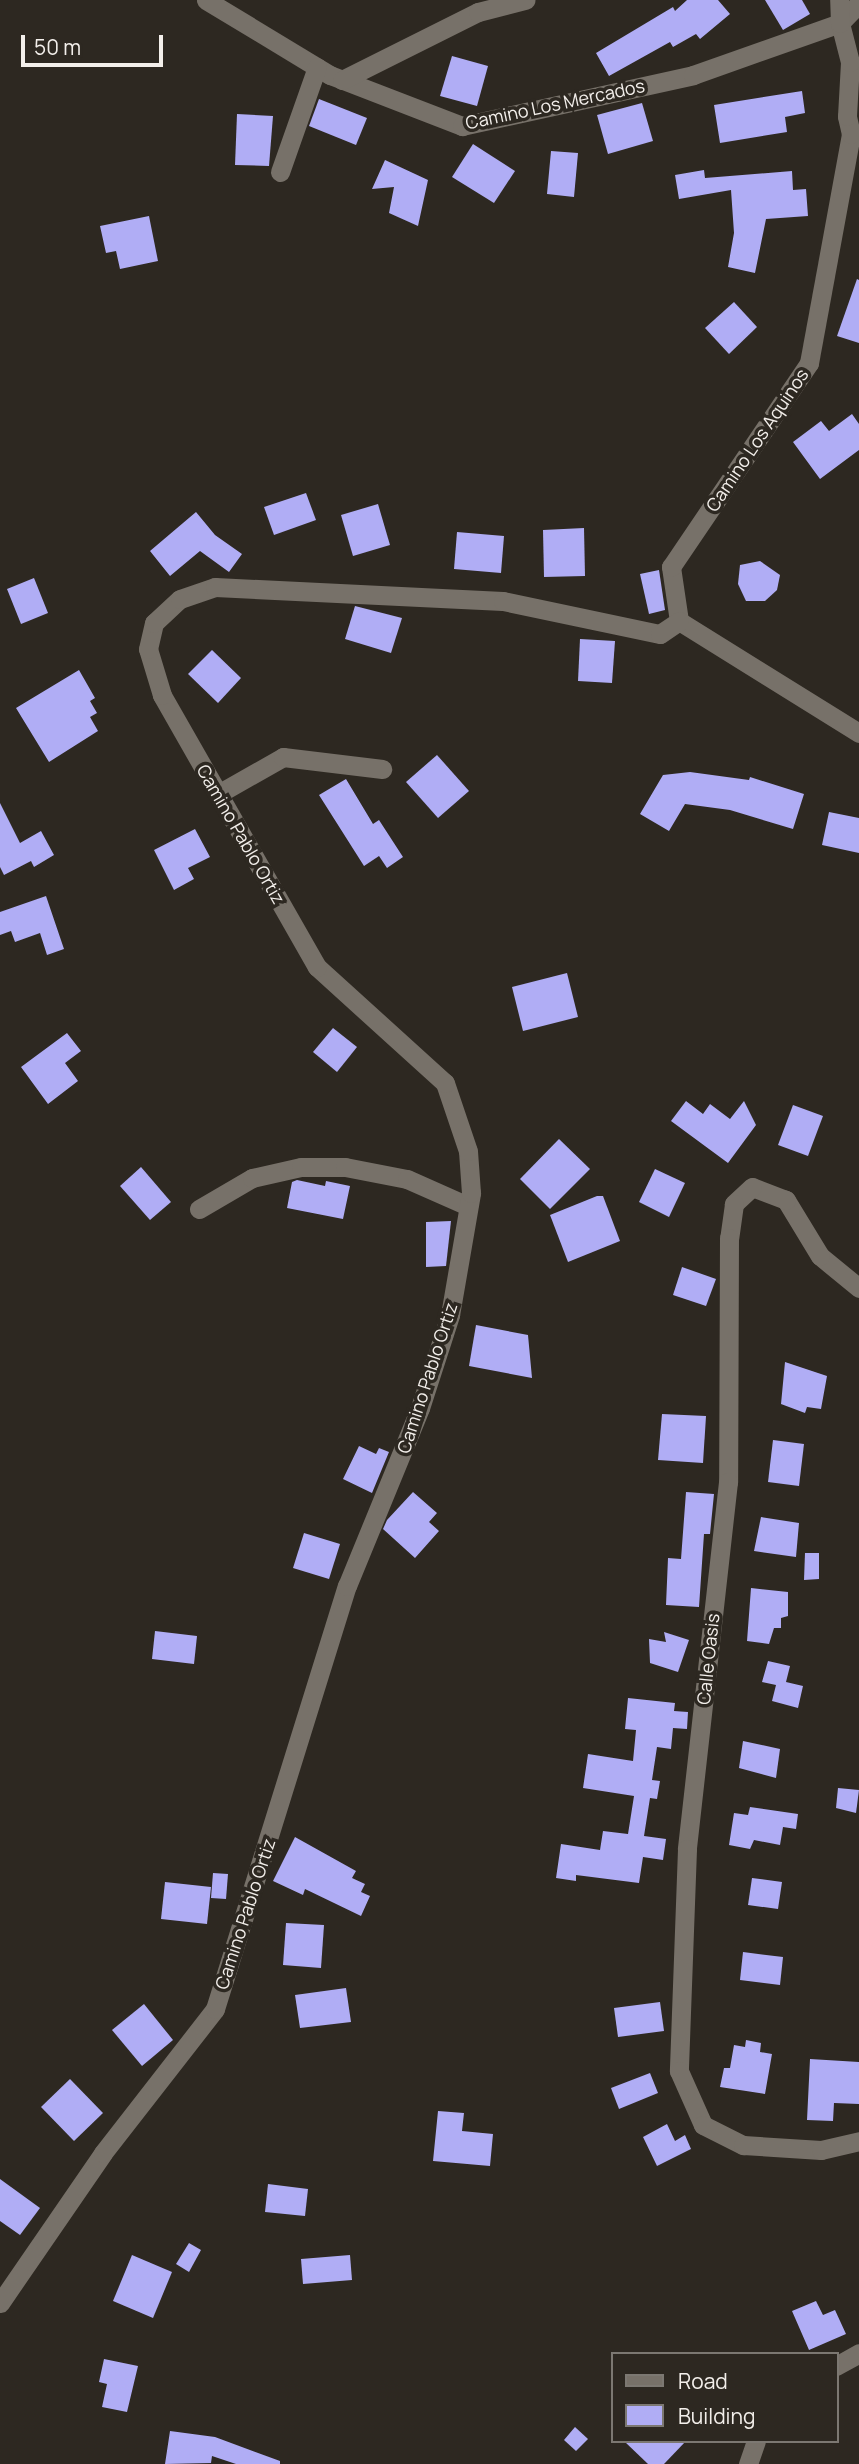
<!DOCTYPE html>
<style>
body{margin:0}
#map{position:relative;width:859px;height:2464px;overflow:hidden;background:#2d2821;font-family:Manrope,sans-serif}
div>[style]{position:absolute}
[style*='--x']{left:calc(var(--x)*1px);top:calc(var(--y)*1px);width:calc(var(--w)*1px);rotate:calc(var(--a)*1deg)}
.building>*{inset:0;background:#b0adf5}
.minor>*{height:19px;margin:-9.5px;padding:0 9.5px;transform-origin:9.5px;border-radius:9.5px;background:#777169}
span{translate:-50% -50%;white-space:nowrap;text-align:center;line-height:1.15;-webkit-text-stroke:7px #2d2821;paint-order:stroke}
.street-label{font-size:18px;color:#f3efeb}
.legend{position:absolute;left:611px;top:2352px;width:228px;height:91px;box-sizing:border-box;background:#2d2821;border:2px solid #7c7872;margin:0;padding:9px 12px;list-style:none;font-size:21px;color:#f3efeb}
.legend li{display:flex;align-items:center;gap:14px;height:35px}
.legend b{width:35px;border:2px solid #7c7872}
.scale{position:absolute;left:21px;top:35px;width:142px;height:32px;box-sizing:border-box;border:4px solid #f3efeb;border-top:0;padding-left:9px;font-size:21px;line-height:24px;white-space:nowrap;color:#f3efeb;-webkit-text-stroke:5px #2d2821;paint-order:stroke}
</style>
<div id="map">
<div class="building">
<i style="clip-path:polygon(687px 0,718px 0,730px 14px,700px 39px,696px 34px,673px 47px,670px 42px,609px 76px,596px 53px,673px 7px,675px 11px)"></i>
<i style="clip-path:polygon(765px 0,802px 0,810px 14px,783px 30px)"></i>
<i style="clip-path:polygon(452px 56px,488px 66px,477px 106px,440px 96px)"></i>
<i style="clip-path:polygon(802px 91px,805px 113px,785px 117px,787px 132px,720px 143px,714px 105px)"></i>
<i style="clip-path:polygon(319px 99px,367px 118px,356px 145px,309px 126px)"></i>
<i style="clip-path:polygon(642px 103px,653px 141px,608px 154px,597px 115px)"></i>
<i style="clip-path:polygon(237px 114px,273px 116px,269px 166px,235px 165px)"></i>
<i style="clip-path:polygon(473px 144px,515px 171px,494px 203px,452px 177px)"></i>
<i style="clip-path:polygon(551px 151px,578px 153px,574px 197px,547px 194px)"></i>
<i style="clip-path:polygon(385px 160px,428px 180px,418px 226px,389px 213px,394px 187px,372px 189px)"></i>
<i style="clip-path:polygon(704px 170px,705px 178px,792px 171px,793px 190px,806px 189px,808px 216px,766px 219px,755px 273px,728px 267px,734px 233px,731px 190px,679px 199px,675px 175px)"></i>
<i style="clip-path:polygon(149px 216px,158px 261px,120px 269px,116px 251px,106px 253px,100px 226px)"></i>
<i style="clip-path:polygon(857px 279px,859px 280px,859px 343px,837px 336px)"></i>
<i style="clip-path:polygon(734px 302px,757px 327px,729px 354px,705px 328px)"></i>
<i style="clip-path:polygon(852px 414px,859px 424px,859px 450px,820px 479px,793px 442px,821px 421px,829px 431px)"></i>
<i style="clip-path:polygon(306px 493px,316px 520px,274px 535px,264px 507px)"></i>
<i style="clip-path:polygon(378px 504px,390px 545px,353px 556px,341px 515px)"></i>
<i style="clip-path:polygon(196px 512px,215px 535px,242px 554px,229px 572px,200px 551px,170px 576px,150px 551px)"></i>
<i style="clip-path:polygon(584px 528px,585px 576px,544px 577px,543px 530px)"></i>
<i style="clip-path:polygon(457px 532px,504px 536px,501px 573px,454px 569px)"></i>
<i style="clip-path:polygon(760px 561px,780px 575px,777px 590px,765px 601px,746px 601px,738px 584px,740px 565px)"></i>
<i style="clip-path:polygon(659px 570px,665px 610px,649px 614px,640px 574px)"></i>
<i style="clip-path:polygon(34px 578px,48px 613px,21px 624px,7px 589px)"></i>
<i style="clip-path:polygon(355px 606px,402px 618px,391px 653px,345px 639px)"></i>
<i style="clip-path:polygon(580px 639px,615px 641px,612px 683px,578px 681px)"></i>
<i style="clip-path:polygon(212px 650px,241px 678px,218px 703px,188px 674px)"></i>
<i style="clip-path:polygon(79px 670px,95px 698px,90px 701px,97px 713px,90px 717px,98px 731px,49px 762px,16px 708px)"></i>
<i style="clip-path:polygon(437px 755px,469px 791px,438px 818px,406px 782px)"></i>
<i style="clip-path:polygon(690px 772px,749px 780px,750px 777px,804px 794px,793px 829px,730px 810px,685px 804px,669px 831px,640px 814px,663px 775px)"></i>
<i style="clip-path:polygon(346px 779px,373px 824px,379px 820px,403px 857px,387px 868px,379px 856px,364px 866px,319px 795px)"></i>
<i style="clip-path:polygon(0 803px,20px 843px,41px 831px,54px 855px,34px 867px,31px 861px,4px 875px,0 867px)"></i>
<i style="clip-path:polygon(829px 812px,859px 818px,859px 853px,822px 845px)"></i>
<i style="clip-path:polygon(195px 829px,210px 857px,188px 868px,194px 879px,174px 890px,154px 850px)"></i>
<i style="clip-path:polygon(46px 896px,64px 949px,47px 955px,40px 933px,15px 942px,11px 931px,0 935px,0 912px)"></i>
<i style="clip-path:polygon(567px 973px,578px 1017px,523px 1031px,512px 987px)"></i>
<i style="clip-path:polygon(333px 1028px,357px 1047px,337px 1072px,313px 1052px)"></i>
<i style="clip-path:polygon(67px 1033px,81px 1051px,65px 1063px,78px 1081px,48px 1104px,21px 1067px)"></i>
<i style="clip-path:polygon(686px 1101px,703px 1114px,710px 1104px,730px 1119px,744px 1101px,756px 1125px,728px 1163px,671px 1121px)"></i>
<i style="clip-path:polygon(793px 1105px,823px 1116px,808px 1156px,778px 1145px)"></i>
<i style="clip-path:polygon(559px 1139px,590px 1169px,550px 1209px,520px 1179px)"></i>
<i style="clip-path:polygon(141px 1167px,171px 1202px,150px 1220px,120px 1186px)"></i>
<i style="clip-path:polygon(655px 1169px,685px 1183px,669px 1217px,639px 1202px)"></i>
<i style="clip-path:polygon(297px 1180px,325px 1186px,326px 1181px,350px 1186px,343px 1219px,287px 1208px,292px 1182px)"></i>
<i style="clip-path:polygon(597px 1196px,603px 1196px,620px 1241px,568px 1262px,550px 1215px)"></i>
<i style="clip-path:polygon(451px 1221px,446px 1266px,426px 1267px,426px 1222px)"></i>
<i style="clip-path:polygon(682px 1267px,716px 1279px,706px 1306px,673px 1295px)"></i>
<i style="clip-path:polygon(476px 1325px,528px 1335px,532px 1378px,469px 1366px)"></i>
<i style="clip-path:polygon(785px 1362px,827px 1376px,821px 1409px,807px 1407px,805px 1413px,781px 1404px)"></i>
<i style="clip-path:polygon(662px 1414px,706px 1416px,703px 1463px,658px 1460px)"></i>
<i style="clip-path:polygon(773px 1440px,804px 1444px,799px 1486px,768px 1482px)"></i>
<i style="clip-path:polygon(359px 1446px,376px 1454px,379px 1448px,389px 1452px,372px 1493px,343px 1479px)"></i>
<i style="clip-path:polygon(413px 1492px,437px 1513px,429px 1522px,439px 1531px,415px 1558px,383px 1529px,387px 1520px)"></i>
<i style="clip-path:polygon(686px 1492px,714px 1494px,710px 1534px,704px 1534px,699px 1607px,666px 1605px,668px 1558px,681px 1559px)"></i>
<i style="clip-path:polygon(761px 1517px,799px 1523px,796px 1557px,754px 1551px)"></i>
<i style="clip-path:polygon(304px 1533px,340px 1544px,329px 1579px,293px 1568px)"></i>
<i style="clip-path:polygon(805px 1553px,819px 1553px,819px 1579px,804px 1580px)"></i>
<i style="clip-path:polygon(751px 1588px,788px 1592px,788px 1616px,781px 1618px,781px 1628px,774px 1628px,769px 1644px,747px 1641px)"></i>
<i style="clip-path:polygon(155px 1631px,197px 1636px,194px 1664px,152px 1659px)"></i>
<i style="clip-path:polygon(664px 1632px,689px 1640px,678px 1672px,650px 1663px,649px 1639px,666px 1642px)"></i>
<i style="clip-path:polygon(768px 1661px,790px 1666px,786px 1682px,803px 1686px,798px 1708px,772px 1701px,776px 1685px,762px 1682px)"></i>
<i style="clip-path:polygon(628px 1698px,675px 1703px,674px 1711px,688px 1712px,687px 1729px,673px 1728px,671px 1749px,657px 1747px,652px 1780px,660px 1781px,657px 1799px,650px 1798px,644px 1836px,666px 1839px,663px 1860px,643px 1857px,639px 1883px,576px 1875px,576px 1881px,556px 1878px,561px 1844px,600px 1850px,603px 1831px,628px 1834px,634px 1796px,583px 1788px,588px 1754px,633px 1761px,636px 1730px,625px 1729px)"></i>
<i style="clip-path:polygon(743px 1741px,780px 1749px,776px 1778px,739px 1768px)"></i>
<i style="clip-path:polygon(838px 1788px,859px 1790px,856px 1813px,836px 1808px)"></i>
<i style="clip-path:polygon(750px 1807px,798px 1814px,796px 1829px,783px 1827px,780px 1845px,754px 1840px,750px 1849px,729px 1845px,734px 1813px,748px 1815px)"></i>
<i style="clip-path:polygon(295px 1837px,356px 1871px,352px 1878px,365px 1884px,361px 1892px,370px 1896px,361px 1916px,305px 1889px,303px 1895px,273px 1881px)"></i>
<i style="clip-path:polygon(213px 1873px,228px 1874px,226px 1899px,211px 1898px)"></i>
<i style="clip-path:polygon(752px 1878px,782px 1882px,778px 1909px,748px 1905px)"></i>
<i style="clip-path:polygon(165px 1882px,211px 1887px,207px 1924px,161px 1919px)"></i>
<i style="clip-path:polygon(286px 1923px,324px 1925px,321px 1968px,283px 1965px)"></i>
<i style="clip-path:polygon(743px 1952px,783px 1957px,780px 1985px,740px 1980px)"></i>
<i style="clip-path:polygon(346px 1988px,351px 2022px,300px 2028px,295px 1995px)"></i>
<i style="clip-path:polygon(660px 2002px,664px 2031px,618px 2037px,614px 2008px)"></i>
<i style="clip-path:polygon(144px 2004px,173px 2040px,142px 2066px,112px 2030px)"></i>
<i style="clip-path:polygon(746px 2040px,761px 2043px,760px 2052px,772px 2054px,765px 2094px,720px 2087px,724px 2068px,730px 2068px,734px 2045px,745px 2047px)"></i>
<i style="clip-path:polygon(810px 2059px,859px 2062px,859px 2104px,834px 2103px,833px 2121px,807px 2120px)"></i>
<i style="clip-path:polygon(650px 2073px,658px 2093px,619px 2109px,611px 2088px)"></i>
<i style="clip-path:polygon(70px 2079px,103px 2113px,74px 2141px,41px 2107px)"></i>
<i style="clip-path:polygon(438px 2111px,464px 2113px,462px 2131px,493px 2134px,490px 2166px,433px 2161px)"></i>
<i style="clip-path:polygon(667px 2124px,675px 2141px,685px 2135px,691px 2149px,657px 2166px,643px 2137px)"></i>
<i style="clip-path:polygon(0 2179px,40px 2208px,20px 2235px,0 2221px)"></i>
<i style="clip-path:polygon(268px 2184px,308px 2189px,305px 2216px,265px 2212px)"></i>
<i style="clip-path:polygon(189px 2243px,201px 2250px,189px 2272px,176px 2264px)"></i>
<i style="clip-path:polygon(132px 2255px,172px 2272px,153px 2318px,113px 2301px)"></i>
<i style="clip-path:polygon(350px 2255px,352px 2280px,303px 2284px,301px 2259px)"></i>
<i style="clip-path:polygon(816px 2301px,823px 2315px,835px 2310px,846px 2334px,809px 2350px,792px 2311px)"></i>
<i style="clip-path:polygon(104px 2359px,138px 2366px,127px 2412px,102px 2407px,107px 2384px,99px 2382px)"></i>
<i style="clip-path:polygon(575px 2427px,588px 2439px,576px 2451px,564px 2440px)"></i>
<i style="clip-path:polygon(170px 2431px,215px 2437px,280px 2461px,280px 2464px,236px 2464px,212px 2456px,211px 2463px,165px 2464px)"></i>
<i style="clip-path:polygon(624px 2441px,686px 2441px,664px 2464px,648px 2464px)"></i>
</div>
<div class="minor">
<i style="--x:206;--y:0;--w:145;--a:31.2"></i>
<i style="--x:330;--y:75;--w:142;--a:21.1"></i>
<i style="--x:462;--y:126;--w:237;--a:-12.4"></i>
<i style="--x:693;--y:75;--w:156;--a:-19.5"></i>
<i style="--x:840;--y:23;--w:28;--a:-46"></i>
<i style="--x:342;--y:80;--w:152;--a:-26.6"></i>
<i style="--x:478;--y:12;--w:49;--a:-14.3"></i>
<i style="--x:280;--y:172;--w:111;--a:-70.6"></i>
<i style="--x:679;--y:621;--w:55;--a:-98.4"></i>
<i style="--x:671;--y:567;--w:246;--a:-55.9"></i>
<i style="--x:809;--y:363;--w:233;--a:-79.6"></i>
<i style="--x:851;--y:134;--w:18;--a:-103"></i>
<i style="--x:847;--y:116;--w:54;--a:-86.8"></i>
<i style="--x:850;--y:62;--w:40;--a:-104.4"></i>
<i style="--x:840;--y:23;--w:23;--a:-92"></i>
<i style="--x:679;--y:621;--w:212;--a:31.9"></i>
<i style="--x:218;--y:794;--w:75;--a:-29.6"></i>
<i style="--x:283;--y:757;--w:100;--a:6.9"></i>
<i style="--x:199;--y:1209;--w:61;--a:-30.3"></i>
<i style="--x:252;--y:1178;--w:50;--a:-12.7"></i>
<i style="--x:301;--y:1167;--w:44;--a:0"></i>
<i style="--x:345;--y:1167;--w:63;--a:11"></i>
<i style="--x:407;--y:1179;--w:67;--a:23.9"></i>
<i style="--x:859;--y:1288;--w:50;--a:-140.6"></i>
<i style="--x:820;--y:1256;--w:66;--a:-121.3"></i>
<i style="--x:786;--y:1200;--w:36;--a:-159"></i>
<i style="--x:752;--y:1187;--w:25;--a:137"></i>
<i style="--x:734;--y:1204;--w:34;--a:98"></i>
<i style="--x:729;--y:1238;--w:244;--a:90.2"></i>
<i style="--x:728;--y:1482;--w:369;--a:96.4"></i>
<i style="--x:687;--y:1849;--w:222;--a:92.1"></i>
<i style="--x:679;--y:2071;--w:59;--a:66"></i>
<i style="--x:703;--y:2125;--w:45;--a:26.6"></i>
<i style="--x:743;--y:2145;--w:78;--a:3.7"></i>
<i style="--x:821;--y:2150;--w:39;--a:-13"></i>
<i style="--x:0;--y:2303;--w:182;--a:-55.5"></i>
<i style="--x:103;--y:2153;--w:182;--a:-52.1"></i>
<i style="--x:215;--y:2009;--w:443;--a:-72.7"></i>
<i style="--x:347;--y:1586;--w:192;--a:-67.7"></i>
<i style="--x:420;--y:1408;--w:98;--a:-72.1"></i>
<i style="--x:450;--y:1315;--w:124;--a:-80.2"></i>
<i style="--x:471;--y:1193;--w:42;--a:-94.1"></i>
<i style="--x:468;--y:1151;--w:72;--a:-108.7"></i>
<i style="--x:445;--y:1083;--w:173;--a:-137.8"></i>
<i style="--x:317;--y:967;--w:313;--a:-119.7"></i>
<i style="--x:162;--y:695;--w:48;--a:-106.9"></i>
<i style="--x:148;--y:649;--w:27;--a:-77"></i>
<i style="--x:154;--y:623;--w:35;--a:-43"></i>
<i style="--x:180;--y:599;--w:37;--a:-19"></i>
<i style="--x:215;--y:587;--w:288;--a:2.8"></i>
<i style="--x:503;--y:601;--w:160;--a:11.9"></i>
<i style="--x:660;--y:634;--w:23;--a:-34"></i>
<i style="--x:836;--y:2366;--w:26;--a:-29"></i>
<i style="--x:748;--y:2464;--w:24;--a:-71"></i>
</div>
<div class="street-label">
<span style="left:555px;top:104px;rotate:-12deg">Camino Los Mercados</span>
<span style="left:757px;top:440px;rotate:-56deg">Camino Los Aquinos</span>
<span style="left:241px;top:834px;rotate:60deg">Camino Pablo Ortiz</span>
<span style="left:427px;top:1378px;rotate:-72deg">Camino Pablo Ortiz</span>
<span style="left:708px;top:1659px;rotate:-84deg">Calle Oasis</span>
<span style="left:245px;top:1914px;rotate:-72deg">Camino Pablo Ortiz</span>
</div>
<ul class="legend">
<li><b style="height:9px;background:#777169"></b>Road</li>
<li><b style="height:19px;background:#b0adf5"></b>Building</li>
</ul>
<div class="scale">50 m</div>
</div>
